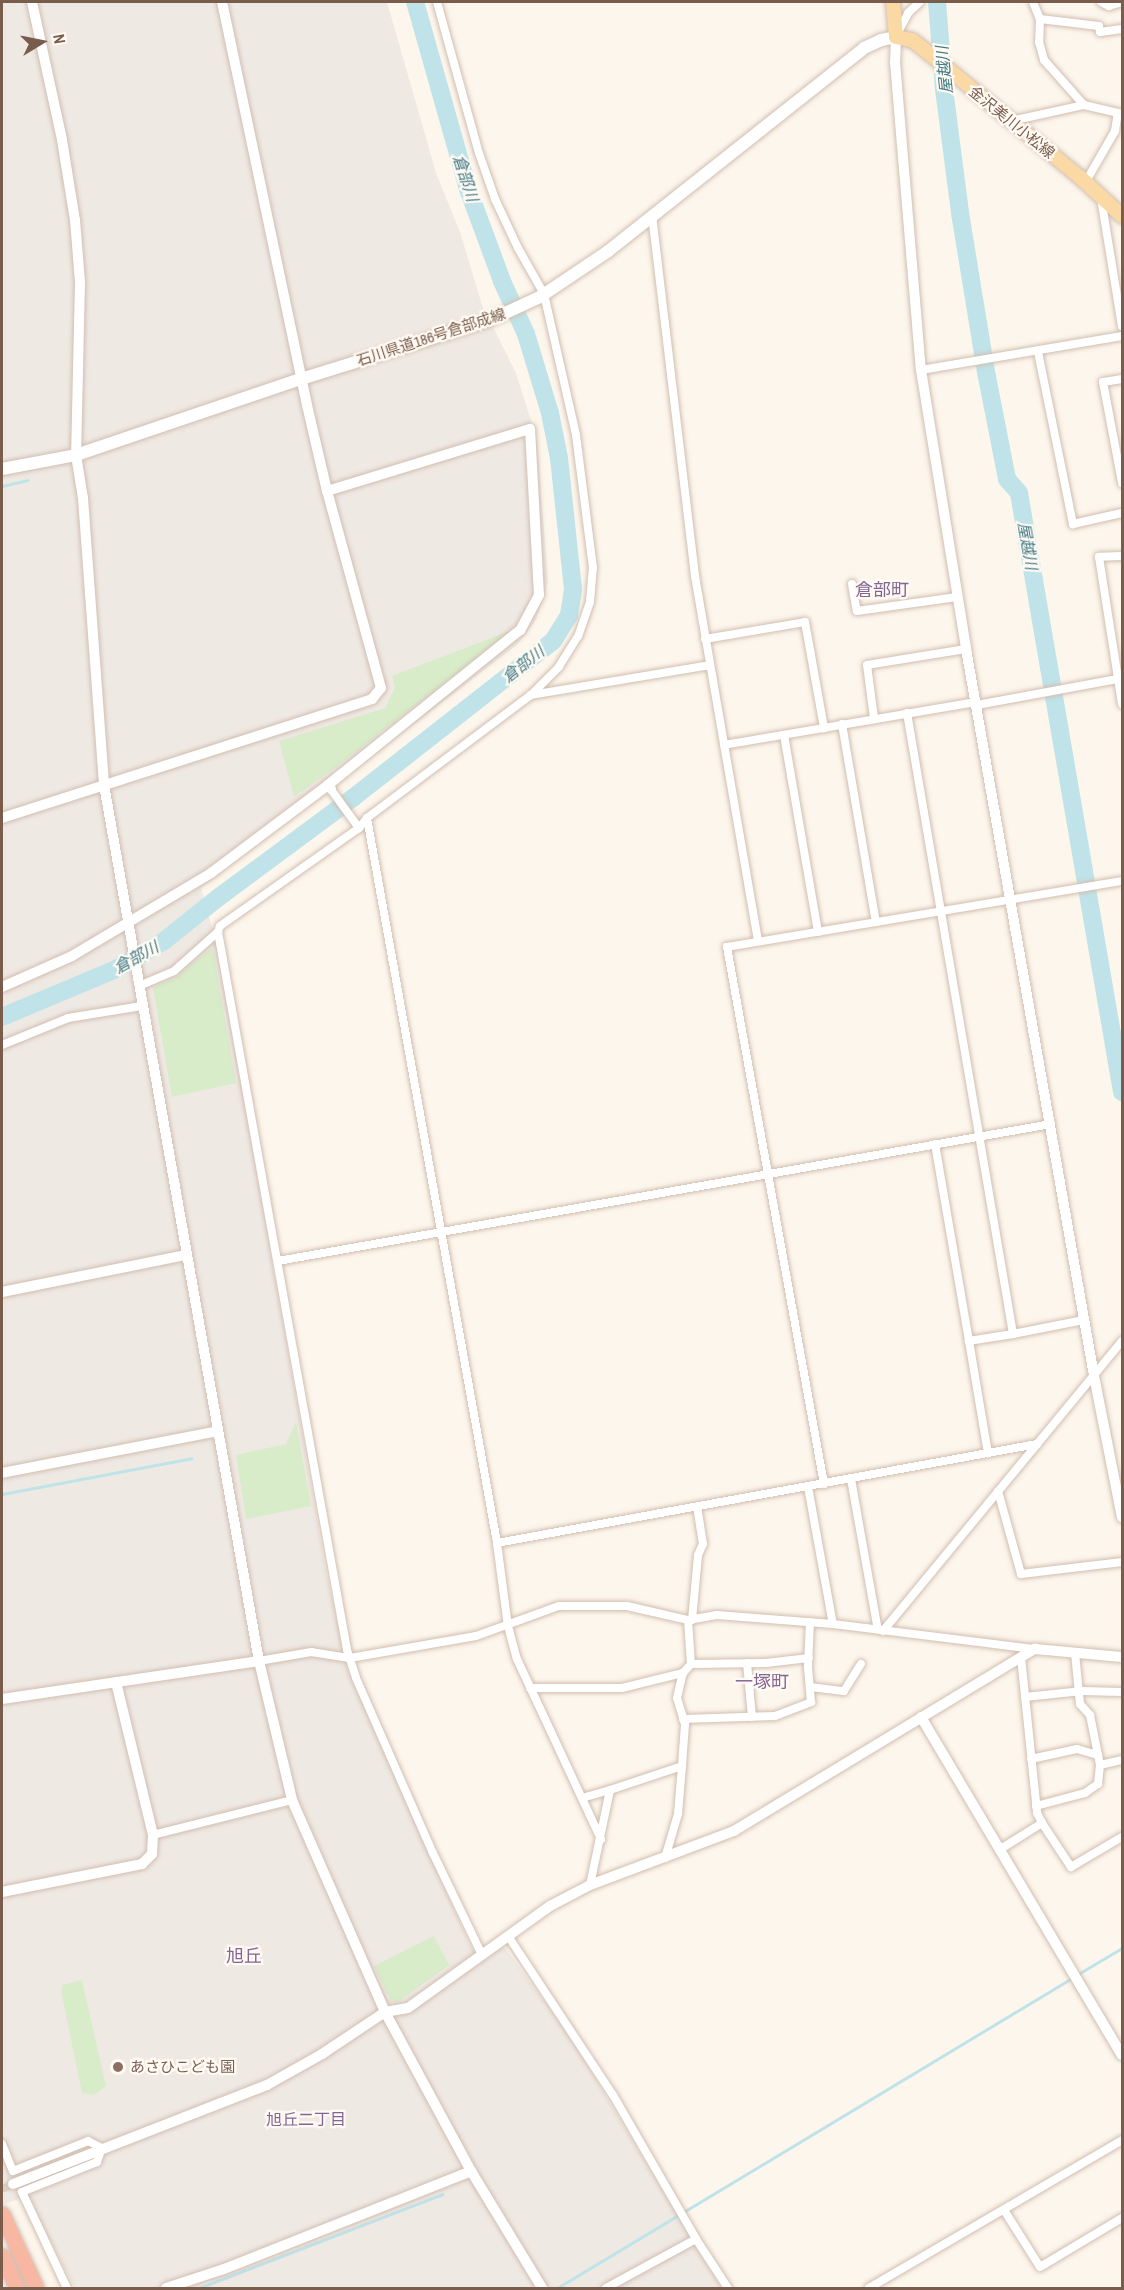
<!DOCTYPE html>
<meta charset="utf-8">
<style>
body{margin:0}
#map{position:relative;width:1124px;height:2290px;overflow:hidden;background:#fdf6ec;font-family:"Archivo Narrow","Noto Sans JP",sans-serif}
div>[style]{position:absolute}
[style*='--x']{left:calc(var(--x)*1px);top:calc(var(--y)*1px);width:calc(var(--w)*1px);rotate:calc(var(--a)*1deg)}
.industrial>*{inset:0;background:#efe9e4}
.green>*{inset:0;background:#d8ecc9}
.stream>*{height:3px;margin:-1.5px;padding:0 1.5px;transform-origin:1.5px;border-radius:1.5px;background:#bfe3e8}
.river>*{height:18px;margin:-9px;padding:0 9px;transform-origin:9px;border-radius:9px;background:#bfe3e8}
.minor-tunnel>*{height:8px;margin-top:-4px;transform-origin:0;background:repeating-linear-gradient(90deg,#dcd0c4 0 8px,transparent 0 12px)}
.roads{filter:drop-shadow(0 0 2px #d1beb0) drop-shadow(0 0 2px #d1beb0)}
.minor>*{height:8px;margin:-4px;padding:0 4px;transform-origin:4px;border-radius:4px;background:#fff}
.tertiary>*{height:10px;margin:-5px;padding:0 5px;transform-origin:5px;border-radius:5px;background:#fff}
.secondary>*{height:12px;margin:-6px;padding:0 6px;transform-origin:6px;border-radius:6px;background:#fff}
.primary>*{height:14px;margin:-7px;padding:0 7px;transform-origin:7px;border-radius:7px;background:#fbd9a5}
.motorway>*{height:15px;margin:-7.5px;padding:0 7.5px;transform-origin:7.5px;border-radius:7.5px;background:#f7b7a3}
.dots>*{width:16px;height:16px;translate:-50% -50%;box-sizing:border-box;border:3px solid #fffaf3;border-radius:50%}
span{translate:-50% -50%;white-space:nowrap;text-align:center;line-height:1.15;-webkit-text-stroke:4.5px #fffaf3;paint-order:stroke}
.street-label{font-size:15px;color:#7a5c4d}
.education-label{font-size:15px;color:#785e54}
.left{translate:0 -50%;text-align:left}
.water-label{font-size:16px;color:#437c86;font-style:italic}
.neighbourhood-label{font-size:16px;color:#846695}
.quarter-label{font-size:18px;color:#846695}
.frame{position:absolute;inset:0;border:3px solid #7a5c4d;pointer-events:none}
.north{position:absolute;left:12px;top:12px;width:60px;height:60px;-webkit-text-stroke:4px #fffaf3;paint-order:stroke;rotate:80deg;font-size:16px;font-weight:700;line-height:24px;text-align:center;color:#7a5c4d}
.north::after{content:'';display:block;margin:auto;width:21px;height:27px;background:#7a5c4d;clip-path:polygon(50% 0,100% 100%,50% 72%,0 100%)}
</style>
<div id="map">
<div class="industrial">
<i style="clip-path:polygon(2px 2px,387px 2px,436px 173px,460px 232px,482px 305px,516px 373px,537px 440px,548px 581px,536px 620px,518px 644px,201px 888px,218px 949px,326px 1571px,348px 1671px,469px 1943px,480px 1961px,499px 1947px,506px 1949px,571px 2038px,721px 2288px,75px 2288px,27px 2196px,2px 2205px)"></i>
</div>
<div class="green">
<i style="clip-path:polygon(512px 630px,336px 767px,294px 797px,279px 741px,385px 708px,395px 687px,392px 676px)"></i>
<i style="clip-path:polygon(210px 949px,213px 950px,236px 1083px,172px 1097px,153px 988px,176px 977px)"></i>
<i style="clip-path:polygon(296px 1422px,311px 1506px,246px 1519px,236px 1455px,286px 1444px)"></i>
<i style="clip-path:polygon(434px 1936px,449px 1965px,398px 2002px,391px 2001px,374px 1966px)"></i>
<i style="clip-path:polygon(82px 1980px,106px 2086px,94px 2095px,82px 2093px,61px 1991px,63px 1985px)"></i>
</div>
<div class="stream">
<i style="--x:2;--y:486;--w:26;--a:-13"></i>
<i style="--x:2;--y:1494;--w:193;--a:-10.7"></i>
<i style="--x:1078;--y:1974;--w:51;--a:-30.6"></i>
<i style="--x:199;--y:2288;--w:261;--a:-21.1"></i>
<i style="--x:557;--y:2288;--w:601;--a:-31.05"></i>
</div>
<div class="river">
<i style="--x:937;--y:2;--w:87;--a:85.4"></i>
<i style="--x:944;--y:89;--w:125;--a:82.6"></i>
<i style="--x:960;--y:213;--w:166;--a:80.7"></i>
<i style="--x:987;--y:377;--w:104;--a:78.9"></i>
<i style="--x:1007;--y:479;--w:18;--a:49"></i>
<i style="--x:1019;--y:493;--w:608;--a:80.24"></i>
<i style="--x:2;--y:1017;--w:124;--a:-22.8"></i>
<i style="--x:116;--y:969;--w:56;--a:-30.3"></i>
<i style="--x:164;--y:941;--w:70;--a:-38.7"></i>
<i style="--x:219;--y:897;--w:168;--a:-36.5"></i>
<i style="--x:354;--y:797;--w:253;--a:-38.1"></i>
<i style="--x:553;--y:641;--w:31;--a:-58"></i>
<i style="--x:569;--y:615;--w:26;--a:-81"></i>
<i style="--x:573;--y:589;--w:132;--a:-96.1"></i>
<i style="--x:559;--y:458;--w:46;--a:-101.3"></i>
<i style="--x:550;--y:413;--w:83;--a:-106.9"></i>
<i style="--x:526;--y:334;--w:58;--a:-114.4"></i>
<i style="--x:502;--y:281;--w:98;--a:-110.3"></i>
<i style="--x:468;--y:189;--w:194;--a:-105.8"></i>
</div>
<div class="minor-tunnel">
<i style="--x:2;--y:2189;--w:12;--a:-24"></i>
</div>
<div class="roads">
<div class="minor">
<i style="--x:437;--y:2;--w:157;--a:74.5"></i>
<i style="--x:479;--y:153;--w:49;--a:70.8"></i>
<i style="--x:495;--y:199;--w:54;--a:64.9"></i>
<i style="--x:518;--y:248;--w:53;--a:60.5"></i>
<i style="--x:544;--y:294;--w:145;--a:77.2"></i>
<i style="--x:576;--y:435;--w:133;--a:82.7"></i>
<i style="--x:593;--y:567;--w:35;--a:95"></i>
<i style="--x:590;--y:602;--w:36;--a:109"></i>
<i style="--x:578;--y:636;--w:36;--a:122"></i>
<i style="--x:559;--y:667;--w:40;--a:135"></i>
<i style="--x:1033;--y:2;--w:18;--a:68"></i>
<i style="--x:1040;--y:19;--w:23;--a:92"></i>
<i style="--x:1039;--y:42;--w:19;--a:74"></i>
<i style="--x:1044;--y:60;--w:60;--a:48.4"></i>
<i style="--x:1101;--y:2;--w:9;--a:27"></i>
<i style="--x:1109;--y:6;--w:14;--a:-17"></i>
<i style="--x:1040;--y:19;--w:59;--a:6.8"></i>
<i style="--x:1099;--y:26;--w:6;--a:81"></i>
<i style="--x:1100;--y:32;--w:22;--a:-8"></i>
<i style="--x:897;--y:34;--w:24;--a:-62"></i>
<i style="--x:908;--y:13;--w:16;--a:-43"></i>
<i style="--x:1011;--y:121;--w:75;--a:-12.4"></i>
<i style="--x:1084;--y:105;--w:39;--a:13"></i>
<i style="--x:1085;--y:183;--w:60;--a:-60"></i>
<i style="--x:1115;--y:131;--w:18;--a:-81"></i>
<i style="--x:1101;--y:198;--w:130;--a:80.7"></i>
<i style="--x:652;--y:215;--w:364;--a:83.2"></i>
<i style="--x:695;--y:576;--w:370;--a:80.2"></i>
<i style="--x:1038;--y:352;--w:176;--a:78.5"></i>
<i style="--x:1073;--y:524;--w:50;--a:-12.7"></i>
<i style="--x:921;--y:370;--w:204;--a:-9.6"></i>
<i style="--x:1122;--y:379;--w:19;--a:171"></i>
<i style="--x:1103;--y:382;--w:103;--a:79.3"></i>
<i style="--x:1122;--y:556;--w:23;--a:178"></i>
<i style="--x:1099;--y:557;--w:149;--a:81.1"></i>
<i style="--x:852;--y:584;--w:27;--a:80"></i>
<i style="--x:857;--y:611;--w:101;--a:-8"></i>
<i style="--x:705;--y:639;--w:101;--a:-9.6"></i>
<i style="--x:805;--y:622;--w:108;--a:79.8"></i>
<i style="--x:977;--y:705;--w:147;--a:-10.5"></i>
<i style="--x:907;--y:713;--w:630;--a:80.31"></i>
<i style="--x:1013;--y:1334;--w:45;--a:171"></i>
<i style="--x:969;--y:1341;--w:114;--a:80.4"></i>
<i style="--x:874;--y:718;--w:53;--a:-97.5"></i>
<i style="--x:867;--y:665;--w:100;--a:-9.2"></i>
<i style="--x:842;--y:724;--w:201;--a:80.3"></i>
<i style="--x:784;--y:735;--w:200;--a:80.2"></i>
<i style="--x:724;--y:745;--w:256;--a:-9.7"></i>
<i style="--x:332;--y:791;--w:46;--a:53.9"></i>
<i style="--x:367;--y:818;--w:737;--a:79.83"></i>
<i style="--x:497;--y:1543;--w:84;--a:82.5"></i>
<i style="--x:508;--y:1626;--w:34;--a:75"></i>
<i style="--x:517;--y:1659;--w:199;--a:65"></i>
<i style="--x:218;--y:932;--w:729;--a:79.81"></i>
<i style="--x:347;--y:1650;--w:29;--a:72"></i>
<i style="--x:356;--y:1678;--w:191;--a:66.3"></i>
<i style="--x:433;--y:1853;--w:113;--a:64.3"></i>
<i style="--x:139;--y:986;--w:38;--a:-23"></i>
<i style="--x:174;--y:971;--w:59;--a:-41.6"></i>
<i style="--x:218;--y:932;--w:6;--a:-72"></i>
<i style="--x:220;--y:926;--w:170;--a:-35.2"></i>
<i style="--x:359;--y:828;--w:13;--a:-51"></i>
<i style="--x:367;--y:818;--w:205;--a:-36.9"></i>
<i style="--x:531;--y:695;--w:181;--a:-9.5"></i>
<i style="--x:2;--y:1045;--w:71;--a:-22.2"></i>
<i style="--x:68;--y:1018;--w:75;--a:-9.2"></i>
<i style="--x:935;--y:1144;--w:200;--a:80.2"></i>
<i style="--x:278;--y:1261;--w:785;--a:-10.05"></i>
<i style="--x:1013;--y:1334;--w:72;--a:-11.2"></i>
<i style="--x:851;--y:1479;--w:153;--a:79.9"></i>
<i style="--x:824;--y:1484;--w:546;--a:-100.24"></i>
<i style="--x:727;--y:947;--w:400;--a:-9.5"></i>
<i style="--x:808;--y:1487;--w:139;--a:79.7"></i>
<i style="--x:998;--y:1491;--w:86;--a:74.5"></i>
<i style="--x:1021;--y:1574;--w:102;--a:-6.8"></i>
<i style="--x:497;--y:1543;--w:549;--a:-10.39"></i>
<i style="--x:692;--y:1620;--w:65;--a:-84.7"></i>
<i style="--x:698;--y:1555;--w:12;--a:-66"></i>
<i style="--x:703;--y:1544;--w:38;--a:-99"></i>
<i style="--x:883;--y:1631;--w:376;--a:-50.5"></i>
<i style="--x:1075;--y:1653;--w:51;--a:84.4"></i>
<i style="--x:1080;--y:1704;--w:15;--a:48"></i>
<i style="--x:1090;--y:1715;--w:51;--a:78.7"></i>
<i style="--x:1100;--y:1765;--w:23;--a:-13"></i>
<i style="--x:1021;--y:1657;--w:157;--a:84.1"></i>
<i style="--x:1037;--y:1813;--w:11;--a:63"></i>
<i style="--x:259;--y:1661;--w:53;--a:-9.8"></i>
<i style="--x:311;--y:1652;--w:39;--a:9"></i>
<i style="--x:350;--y:1658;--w:128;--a:-9.9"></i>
<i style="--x:476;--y:1636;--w:88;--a:-19.9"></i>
<i style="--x:559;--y:1606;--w:68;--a:0"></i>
<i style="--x:627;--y:1606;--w:63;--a:12.9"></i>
<i style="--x:688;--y:1620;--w:29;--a:-10"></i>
<i style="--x:717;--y:1615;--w:116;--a:4.4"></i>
<i style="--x:833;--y:1624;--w:204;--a:7.1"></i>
<i style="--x:747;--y:1663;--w:54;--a:84.7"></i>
<i style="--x:691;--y:1664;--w:75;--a:-0.8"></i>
<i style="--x:766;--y:1663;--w:43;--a:-6.6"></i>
<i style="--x:810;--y:1687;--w:34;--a:7"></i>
<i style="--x:844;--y:1691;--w:32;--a:-58"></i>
<i style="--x:530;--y:1688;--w:92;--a:0"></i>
<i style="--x:622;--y:1688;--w:63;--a:-13.8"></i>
<i style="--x:1025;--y:1697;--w:57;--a:-6"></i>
<i style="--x:1082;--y:1691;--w:40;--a:1.4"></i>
<i style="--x:683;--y:1719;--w:92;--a:-1.9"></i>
<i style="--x:775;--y:1716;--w:39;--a:-21"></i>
<i style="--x:811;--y:1702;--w:36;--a:-95"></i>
<i style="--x:808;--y:1666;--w:44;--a:-87.4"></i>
<i style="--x:1031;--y:1759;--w:47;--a:-12.3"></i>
<i style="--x:1077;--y:1749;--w:22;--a:16"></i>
<i style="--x:582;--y:1798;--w:29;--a:-16"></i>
<i style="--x:1036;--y:1806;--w:51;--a:-14.9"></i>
<i style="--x:1085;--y:1793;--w:16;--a:-35"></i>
<i style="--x:1098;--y:1784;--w:19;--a:-84"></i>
<i style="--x:153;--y:1835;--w:143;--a:-14.1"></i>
<i style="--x:999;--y:1850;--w:51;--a:-32.1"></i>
<i style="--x:1042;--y:1823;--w:53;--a:56.6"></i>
<i style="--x:1071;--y:1867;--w:59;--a:-30.5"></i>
<i style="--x:665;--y:1858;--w:46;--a:-73.5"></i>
<i style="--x:678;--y:1814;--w:48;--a:-85.2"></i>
<i style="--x:590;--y:1885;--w:97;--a:-78.1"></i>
<i style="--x:610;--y:1790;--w:76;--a:-18.4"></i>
<i style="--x:682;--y:1766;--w:42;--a:-85.9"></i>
<i style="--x:685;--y:1724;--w:27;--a:-107"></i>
<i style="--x:677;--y:1698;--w:26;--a:-77"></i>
<i style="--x:683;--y:1673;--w:12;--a:-48"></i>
<i style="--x:691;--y:1664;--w:44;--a:-93.9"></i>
<i style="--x:508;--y:1936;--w:191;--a:56.6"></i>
<i style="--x:613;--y:2095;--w:166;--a:60"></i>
<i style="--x:696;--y:2239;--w:59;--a:56.9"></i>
<i style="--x:2;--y:2144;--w:29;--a:68"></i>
<i style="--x:13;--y:2171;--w:81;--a:-21.8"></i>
<i style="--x:88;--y:2141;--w:16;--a:27"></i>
<i style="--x:102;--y:2148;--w:15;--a:110"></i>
<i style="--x:97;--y:2162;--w:81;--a:158.2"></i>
<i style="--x:22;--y:2192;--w:106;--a:64.9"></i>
<i style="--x:1004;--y:2210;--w:67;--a:57.7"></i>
<i style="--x:1040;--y:2267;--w:96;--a:-30.9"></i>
<i style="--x:606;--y:2288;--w:102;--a:-28.6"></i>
<i style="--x:869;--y:2288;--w:293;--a:-30.3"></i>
</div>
<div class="tertiary">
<i style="--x:32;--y:2;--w:141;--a:77.7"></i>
<i style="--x:62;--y:140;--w:81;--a:80.8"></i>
<i style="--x:75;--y:220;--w:62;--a:85.4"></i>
<i style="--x:80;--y:282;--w:173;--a:91.3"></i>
<i style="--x:76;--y:455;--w:44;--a:80.8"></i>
<i style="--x:83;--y:498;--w:288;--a:85.8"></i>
<i style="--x:104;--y:785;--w:890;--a:79.97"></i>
<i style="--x:259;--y:1661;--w:143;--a:76.6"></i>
<i style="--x:292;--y:1800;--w:232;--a:66.3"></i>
<i style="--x:385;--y:2012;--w:181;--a:61.6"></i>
<i style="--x:471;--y:2171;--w:137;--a:58.7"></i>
<i style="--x:896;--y:37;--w:25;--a:92"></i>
<i style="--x:895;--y:62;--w:309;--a:85.2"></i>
<i style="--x:921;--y:370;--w:283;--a:80.8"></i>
<i style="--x:966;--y:649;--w:738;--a:80.01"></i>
<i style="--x:1094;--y:1376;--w:144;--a:78.8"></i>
<i style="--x:327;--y:491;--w:212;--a:-17"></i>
<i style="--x:530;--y:429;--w:166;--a:86.9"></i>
<i style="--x:539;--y:595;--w:40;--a:118"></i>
<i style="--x:520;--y:630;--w:247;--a:141.1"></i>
<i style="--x:2;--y:818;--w:389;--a:-17.8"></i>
<i style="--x:372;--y:699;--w:14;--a:-51"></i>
<i style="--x:381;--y:688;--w:204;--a:-105.3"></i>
<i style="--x:327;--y:491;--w:88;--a:-103.1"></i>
<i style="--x:307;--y:405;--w:412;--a:-101.9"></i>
<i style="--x:2;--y:987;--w:77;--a:-23.9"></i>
<i style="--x:72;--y:956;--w:162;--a:-30.8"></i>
<i style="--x:211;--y:873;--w:146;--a:-36.9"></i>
<i style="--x:328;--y:785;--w:5;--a:53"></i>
<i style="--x:2;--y:1292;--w:188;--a:-11.4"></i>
<i style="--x:2;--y:1473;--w:220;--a:-11"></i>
<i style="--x:2;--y:1699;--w:260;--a:-8.4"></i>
<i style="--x:921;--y:1717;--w:393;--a:59.3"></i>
<i style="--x:2;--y:1892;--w:143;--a:-11.3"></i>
<i style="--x:142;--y:1864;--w:14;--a:-45"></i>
<i style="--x:152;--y:1854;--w:19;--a:-87"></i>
<i style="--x:153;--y:1835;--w:157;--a:-103.6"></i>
<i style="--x:13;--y:2184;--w:273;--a:-21.3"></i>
<i style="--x:267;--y:2085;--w:63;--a:-29.4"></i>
<i style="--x:322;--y:2054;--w:76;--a:-33.7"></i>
<i style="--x:385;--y:2012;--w:23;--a:-10"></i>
<i style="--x:408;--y:2008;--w:175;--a:-35.7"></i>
<i style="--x:550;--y:1906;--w:45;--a:-27.7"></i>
<i style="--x:590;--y:1885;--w:154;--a:-20.6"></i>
<i style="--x:734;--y:1831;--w:352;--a:-31.2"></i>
<i style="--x:1035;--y:1649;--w:87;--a:5.3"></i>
<i style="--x:166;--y:2288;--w:61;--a:-18.1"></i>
<i style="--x:224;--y:2269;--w:266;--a:-21.6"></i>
</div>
<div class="secondary">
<i style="--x:2;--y:469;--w:75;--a:-10.7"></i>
<i style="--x:76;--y:455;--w:237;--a:-18.7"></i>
<i style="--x:301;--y:379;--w:198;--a:-17.3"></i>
<i style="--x:490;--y:320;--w:55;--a:-24.7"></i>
<i style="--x:540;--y:297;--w:81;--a:-33.9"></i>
<i style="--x:607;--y:252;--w:328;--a:-38.4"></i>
<i style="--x:864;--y:48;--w:19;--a:-25"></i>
<i style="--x:881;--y:40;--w:15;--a:-11"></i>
</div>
<div class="primary">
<i style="--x:893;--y:2;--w:35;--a:85"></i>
<i style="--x:896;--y:37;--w:16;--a:11"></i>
<i style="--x:912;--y:40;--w:16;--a:38"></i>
<i style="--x:925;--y:50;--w:202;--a:39.4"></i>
<i style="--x:1081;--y:178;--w:56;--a:42.8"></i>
</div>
<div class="motorway">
<i style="--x:2;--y:2214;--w:81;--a:65.3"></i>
<i style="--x:2;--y:2256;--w:35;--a:65"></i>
</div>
</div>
<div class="dots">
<i style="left:118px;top:2067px;background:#8d6e63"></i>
</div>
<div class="street-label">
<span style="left:1012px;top:122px;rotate:39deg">金沢美川小松線</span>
<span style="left:431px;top:337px;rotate:-18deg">石川県道186号倉部成線</span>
</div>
<div class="education-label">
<span class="left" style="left:130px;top:2067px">あさひこども園</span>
</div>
<div class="water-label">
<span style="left:944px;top:70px;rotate:-96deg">屋越川</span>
<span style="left:466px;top:178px;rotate:72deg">倉部川</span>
<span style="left:1028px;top:546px;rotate:80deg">屋越川</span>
<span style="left:523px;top:664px;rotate:-38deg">倉部川</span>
<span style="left:136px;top:957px;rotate:-29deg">倉部川</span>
</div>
<div class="neighbourhood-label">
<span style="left:306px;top:2119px">旭丘二丁目</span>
</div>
<div class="quarter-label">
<span style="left:882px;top:590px">倉部町</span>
<span style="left:762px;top:1682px">一塚町</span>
<span style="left:244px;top:1956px">旭丘</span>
</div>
<div class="frame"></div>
<div class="north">N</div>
</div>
